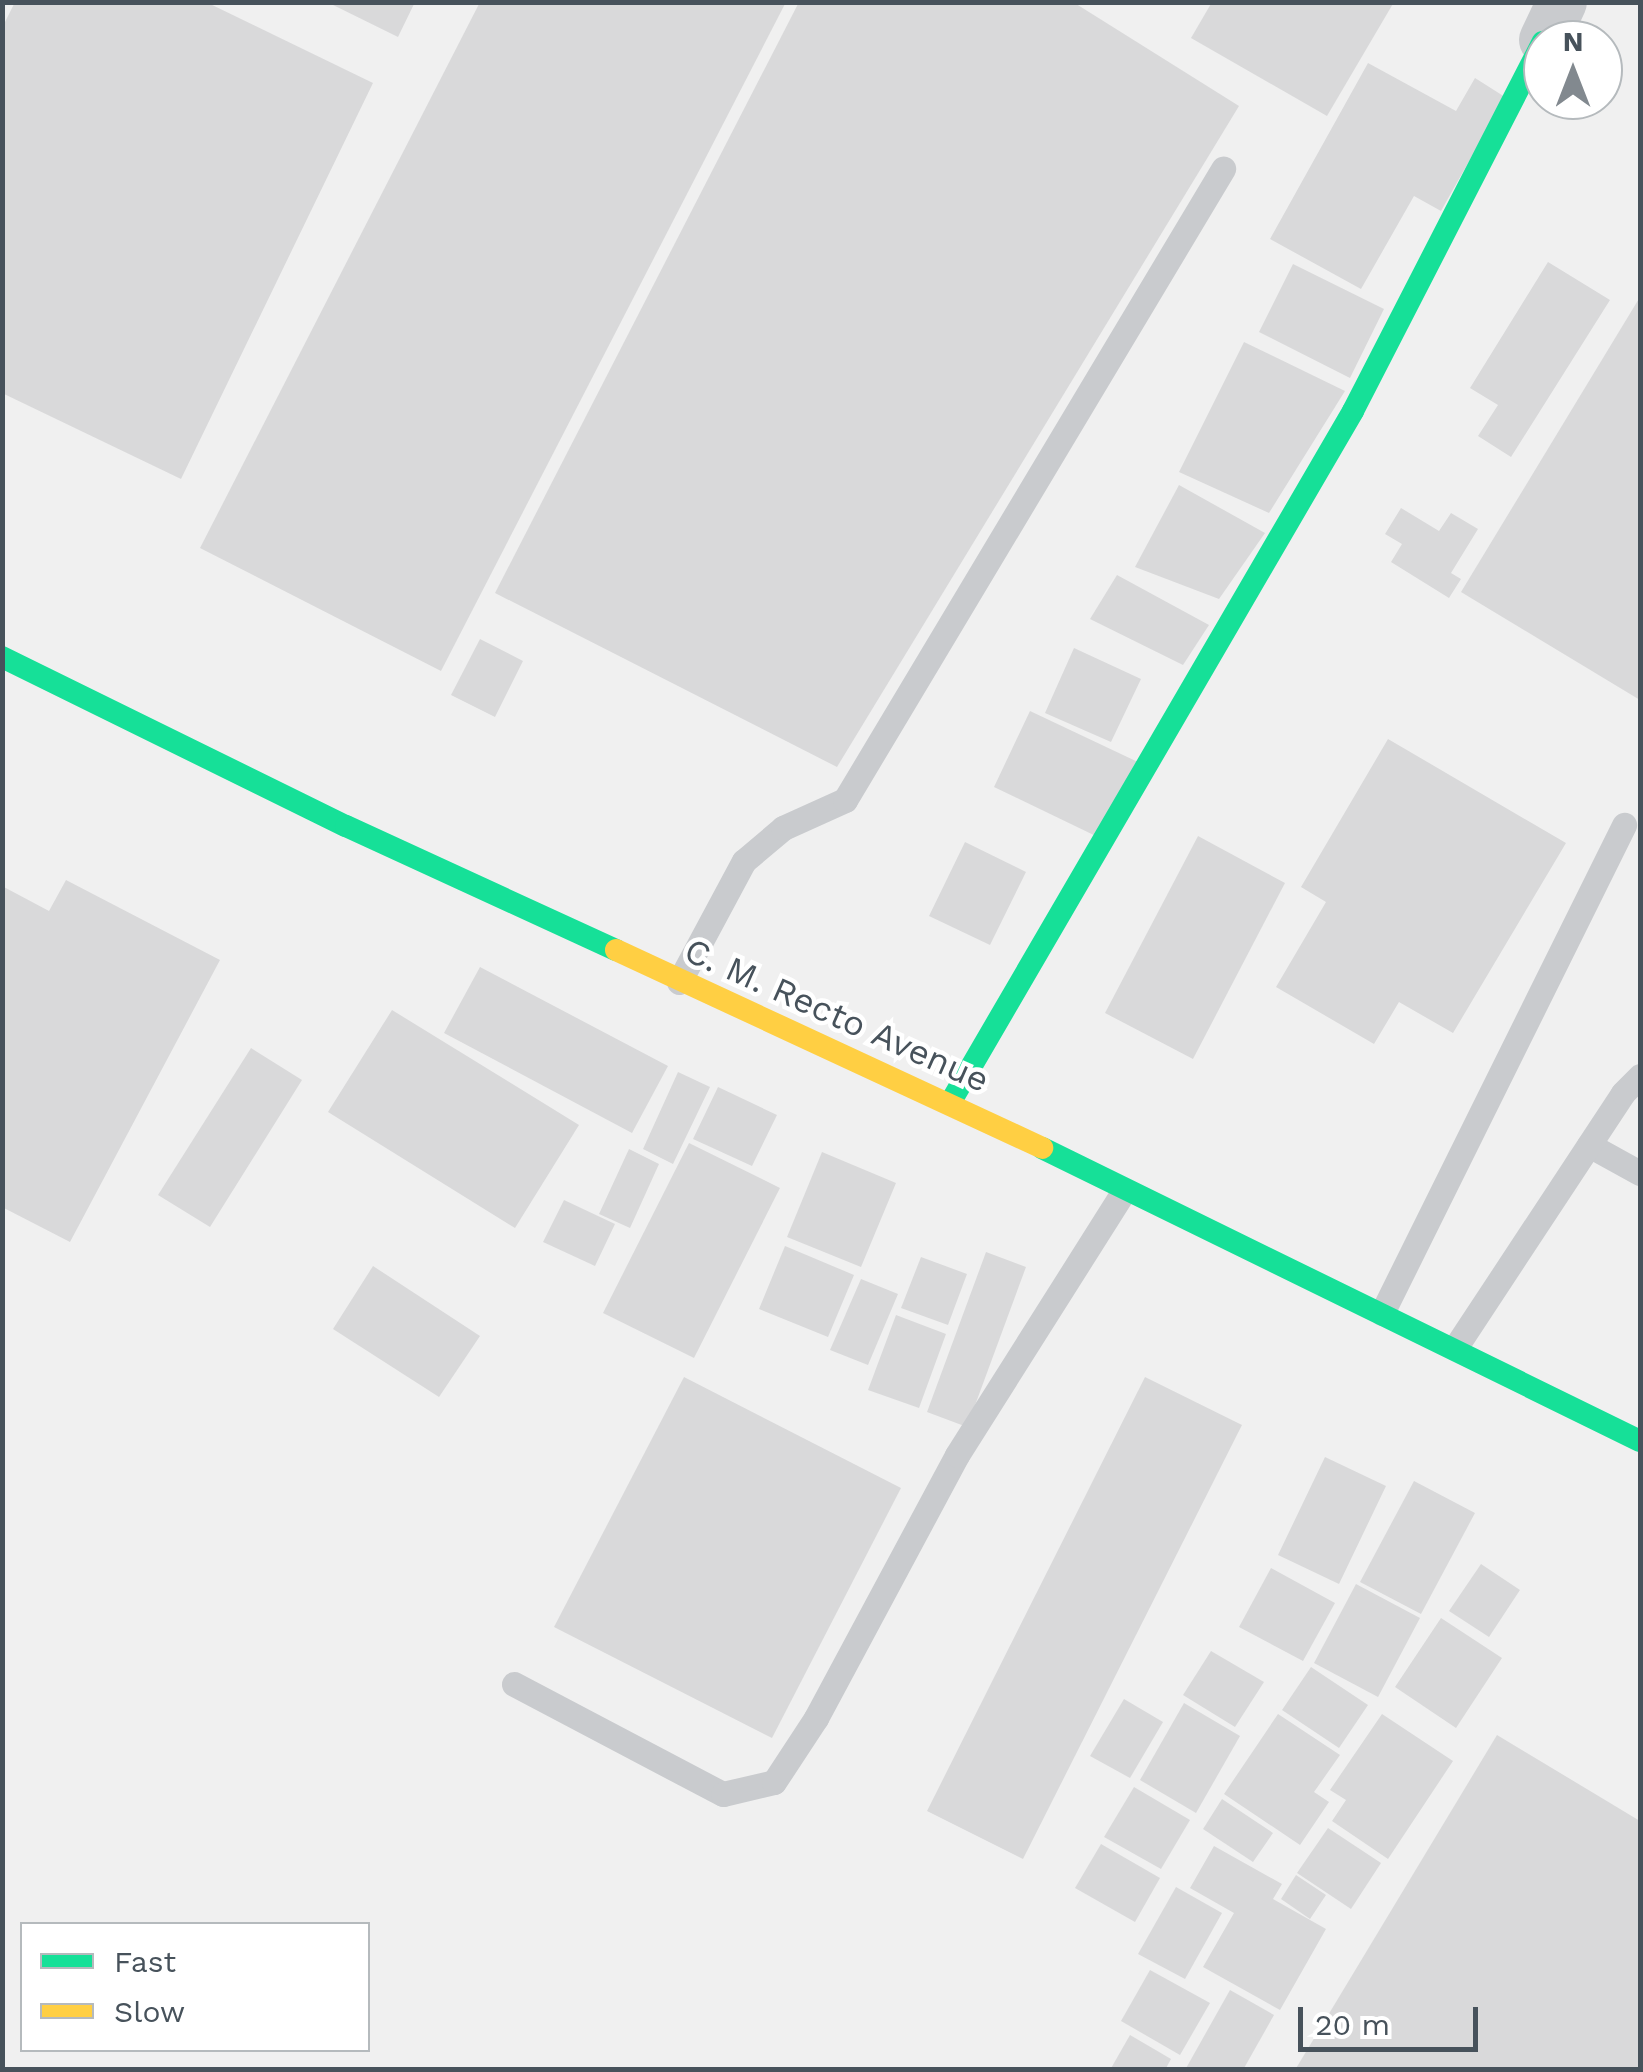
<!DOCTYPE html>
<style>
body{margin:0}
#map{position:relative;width:1643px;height:2072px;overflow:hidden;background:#f0f0f0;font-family:"Work Sans",sans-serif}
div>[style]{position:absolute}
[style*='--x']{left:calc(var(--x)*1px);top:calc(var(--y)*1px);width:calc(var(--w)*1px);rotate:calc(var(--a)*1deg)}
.building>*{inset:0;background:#d9d9da}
.lane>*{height:25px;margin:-12.5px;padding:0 12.5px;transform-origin:12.5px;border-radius:12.5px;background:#c9cbce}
.street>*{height:50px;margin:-25px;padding:0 25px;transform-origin:25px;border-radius:25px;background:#c9cbce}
.fast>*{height:22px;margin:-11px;padding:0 11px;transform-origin:11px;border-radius:11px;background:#16e098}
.slow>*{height:22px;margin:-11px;padding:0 11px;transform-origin:11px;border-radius:11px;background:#ffcf43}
span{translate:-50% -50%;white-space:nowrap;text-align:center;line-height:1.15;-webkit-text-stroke:9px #fff;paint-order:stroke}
.street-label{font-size:35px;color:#47525b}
.frame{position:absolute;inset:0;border:5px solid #47525b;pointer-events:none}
.legend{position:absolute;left:20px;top:1922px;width:350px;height:130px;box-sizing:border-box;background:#fff;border:2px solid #b5babd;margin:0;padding:12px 18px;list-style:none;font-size:30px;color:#47525b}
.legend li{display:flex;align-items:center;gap:20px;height:50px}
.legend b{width:50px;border:2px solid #b5babd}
.north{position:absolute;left:1523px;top:20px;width:100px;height:100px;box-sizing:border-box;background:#fff;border:2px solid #b5babd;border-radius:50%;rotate:0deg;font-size:28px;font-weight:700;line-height:40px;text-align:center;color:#47525b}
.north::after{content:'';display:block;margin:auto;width:35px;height:45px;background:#82898f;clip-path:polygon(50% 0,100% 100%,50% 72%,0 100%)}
.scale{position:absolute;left:1298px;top:2007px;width:180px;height:45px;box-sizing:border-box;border:5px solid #47525b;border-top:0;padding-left:12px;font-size:30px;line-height:35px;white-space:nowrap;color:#47525b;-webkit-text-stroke:8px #fff;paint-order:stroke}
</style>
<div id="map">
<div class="building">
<i style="clip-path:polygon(15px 2px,206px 2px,373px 83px,181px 479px,2px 393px,2px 28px)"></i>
<i style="clip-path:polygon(327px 2px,415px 2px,398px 37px)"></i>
<i style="clip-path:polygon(480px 2px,786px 2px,441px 671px,200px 548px)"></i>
<i style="clip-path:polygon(799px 2px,1073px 2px,1239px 106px,837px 767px,495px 593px)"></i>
<i style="clip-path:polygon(1212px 2px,1394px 2px,1327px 116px,1191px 38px)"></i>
<i style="clip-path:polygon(1368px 63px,1456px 111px,1475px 78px,1505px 97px,1441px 211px,1414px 196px,1361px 289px,1270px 239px)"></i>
<i style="clip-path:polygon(1548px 262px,1610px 300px,1511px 457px,1478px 436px,1498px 405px,1470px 388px)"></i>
<i style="clip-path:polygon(1293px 264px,1384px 309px,1350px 378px,1259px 332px)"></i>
<i style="clip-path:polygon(1640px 297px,1640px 700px,1461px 592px)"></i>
<i style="clip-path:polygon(1244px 342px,1345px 391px,1269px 513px,1179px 472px)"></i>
<i style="clip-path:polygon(1179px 485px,1265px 533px,1219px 599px,1135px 567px)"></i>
<i style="clip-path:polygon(1401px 508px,1439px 531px,1451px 513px,1478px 529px,1451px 573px,1461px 579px,1449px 598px,1391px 562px,1402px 544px,1385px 534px)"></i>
<i style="clip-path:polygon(1117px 575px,1209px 625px,1183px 665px,1090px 619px)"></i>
<i style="clip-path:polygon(480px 639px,523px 661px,495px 717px,451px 695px)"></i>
<i style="clip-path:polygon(1074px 648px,1141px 679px,1111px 742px,1045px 713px)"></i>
<i style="clip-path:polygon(1030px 711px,1140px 763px,1102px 839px,994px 787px)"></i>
<i style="clip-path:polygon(1388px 739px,1566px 843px,1453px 1033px,1399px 1002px,1374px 1044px,1276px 987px,1326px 902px,1301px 887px)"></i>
<i style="clip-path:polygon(1198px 836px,1285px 883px,1193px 1059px,1105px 1013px)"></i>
<i style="clip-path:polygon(965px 842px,1026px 872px,990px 945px,929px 916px)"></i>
<i style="clip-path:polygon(66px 880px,220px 960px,70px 1242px,2px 1207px,2px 886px,49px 911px)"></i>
<i style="clip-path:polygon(480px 967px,668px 1066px,632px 1133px,444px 1033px)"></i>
<i style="clip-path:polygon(392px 1010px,579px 1125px,515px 1228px,328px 1112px)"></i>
<i style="clip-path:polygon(251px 1048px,302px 1080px,210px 1227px,158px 1195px)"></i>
<i style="clip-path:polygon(678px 1072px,710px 1087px,673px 1164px,643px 1149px)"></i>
<i style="clip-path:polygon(718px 1087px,777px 1115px,752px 1166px,693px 1139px)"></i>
<i style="clip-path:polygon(689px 1143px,780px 1188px,694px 1358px,603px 1313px)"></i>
<i style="clip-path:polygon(629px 1149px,659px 1164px,630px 1228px,599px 1214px)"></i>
<i style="clip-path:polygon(822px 1152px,896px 1183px,861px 1267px,787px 1237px)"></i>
<i style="clip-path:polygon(564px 1200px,615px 1224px,595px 1266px,543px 1242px)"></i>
<i style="clip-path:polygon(785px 1246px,854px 1275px,828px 1337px,759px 1309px)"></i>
<i style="clip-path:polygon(986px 1252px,1026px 1267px,967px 1427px,927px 1412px)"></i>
<i style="clip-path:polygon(921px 1257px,967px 1274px,948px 1325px,901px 1308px)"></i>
<i style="clip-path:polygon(373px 1266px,480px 1336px,439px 1397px,333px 1329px)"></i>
<i style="clip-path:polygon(861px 1279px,898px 1294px,868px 1365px,830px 1350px)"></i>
<i style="clip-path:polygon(896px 1315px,946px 1334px,919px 1408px,868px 1390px)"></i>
<i style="clip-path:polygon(684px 1377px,901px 1488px,772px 1738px,554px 1627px)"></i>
<i style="clip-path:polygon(1145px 1377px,1242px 1425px,1023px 1859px,927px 1811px)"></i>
<i style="clip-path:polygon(1325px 1457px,1386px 1486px,1339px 1584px,1278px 1555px)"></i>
<i style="clip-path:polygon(1414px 1481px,1475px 1513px,1421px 1614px,1360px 1582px)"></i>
<i style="clip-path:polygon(1481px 1564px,1520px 1590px,1489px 1637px,1449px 1611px)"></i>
<i style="clip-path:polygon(1271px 1568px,1335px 1603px,1303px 1661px,1239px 1627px)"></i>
<i style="clip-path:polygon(1356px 1584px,1420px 1618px,1378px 1697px,1314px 1663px)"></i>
<i style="clip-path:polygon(1441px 1618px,1502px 1658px,1456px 1728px,1395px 1687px)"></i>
<i style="clip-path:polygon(1211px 1651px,1264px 1682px,1235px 1727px,1183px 1695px)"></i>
<i style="clip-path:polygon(1311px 1667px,1368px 1705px,1339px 1748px,1282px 1710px)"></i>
<i style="clip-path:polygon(1124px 1699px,1163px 1722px,1130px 1778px,1090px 1756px)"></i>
<i style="clip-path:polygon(1184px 1703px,1240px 1736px,1196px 1813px,1140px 1780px)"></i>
<i style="clip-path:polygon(1278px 1714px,1340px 1755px,1314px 1792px,1329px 1802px,1300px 1845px,1224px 1794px)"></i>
<i style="clip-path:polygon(1382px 1714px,1453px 1761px,1388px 1859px,1332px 1821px,1346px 1800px,1330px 1790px)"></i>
<i style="clip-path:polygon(1497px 1735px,1640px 1821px,1640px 2070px,1295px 2070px)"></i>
<i style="clip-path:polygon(1134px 1787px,1190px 1820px,1161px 1869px,1104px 1837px)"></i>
<i style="clip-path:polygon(1222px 1799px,1273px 1833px,1253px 1862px,1203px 1829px)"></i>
<i style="clip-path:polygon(1328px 1828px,1381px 1863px,1351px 1909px,1297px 1873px)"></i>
<i style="clip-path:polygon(1101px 1844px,1160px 1878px,1135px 1922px,1075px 1888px)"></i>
<i style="clip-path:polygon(1214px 1846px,1282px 1884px,1273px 1899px,1326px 1929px,1280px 2010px,1203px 1967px,1234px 1913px,1190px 1888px)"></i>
<i style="clip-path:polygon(1296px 1875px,1326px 1895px,1310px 1919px,1281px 1899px)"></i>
<i style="clip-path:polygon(1176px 1887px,1222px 1913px,1185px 1979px,1138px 1954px)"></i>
<i style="clip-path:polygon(1150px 1970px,1210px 2003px,1180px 2055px,1121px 2021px)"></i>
<i style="clip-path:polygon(1230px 1990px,1274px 2015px,1243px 2070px,1185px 2070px)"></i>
<i style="clip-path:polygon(1130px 2035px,1171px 2059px,1165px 2070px,1110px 2070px)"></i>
</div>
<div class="lane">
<i style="--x:679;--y:982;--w:137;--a:-61.8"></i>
<i style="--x:744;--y:861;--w:51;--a:-40.2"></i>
<i style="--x:783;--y:828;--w:68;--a:-24.3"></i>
<i style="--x:845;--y:800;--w:736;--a:-59.08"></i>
<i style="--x:1589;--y:1145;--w:58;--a:28.8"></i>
<i style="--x:1382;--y:1313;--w:545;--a:-63.62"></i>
<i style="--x:1455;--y:1348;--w:305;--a:-56.6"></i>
<i style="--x:1623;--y:1093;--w:24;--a:-45"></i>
<i style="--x:514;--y:1684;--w:236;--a:27.8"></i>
<i style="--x:723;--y:1794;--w:52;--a:-13.2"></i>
<i style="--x:774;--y:1782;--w:77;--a:-56.7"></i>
<i style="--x:816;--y:1718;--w:298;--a:-61.8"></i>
<i style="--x:957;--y:1455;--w:312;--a:-57.7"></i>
</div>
<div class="street">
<i style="--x:1544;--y:40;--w:42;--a:-64.7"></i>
</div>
<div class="fast">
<i style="--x:2;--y:657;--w:383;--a:26.2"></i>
<i style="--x:346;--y:826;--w:297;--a:24.7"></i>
<i style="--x:950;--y:1103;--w:801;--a:-59.78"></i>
<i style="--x:1353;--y:411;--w:415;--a:-62.8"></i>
<i style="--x:1042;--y:1148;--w:666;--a:26.1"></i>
</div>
<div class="slow">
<i style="--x:616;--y:950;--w:470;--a:24.9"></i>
</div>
<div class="street-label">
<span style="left:837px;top:1015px;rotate:24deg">C. M. Recto Avenue</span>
</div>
<div class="frame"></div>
<ul class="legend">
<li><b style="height:12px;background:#16e098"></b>Fast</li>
<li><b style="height:12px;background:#ffcf43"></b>Slow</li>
</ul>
<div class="north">N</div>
<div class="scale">20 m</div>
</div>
